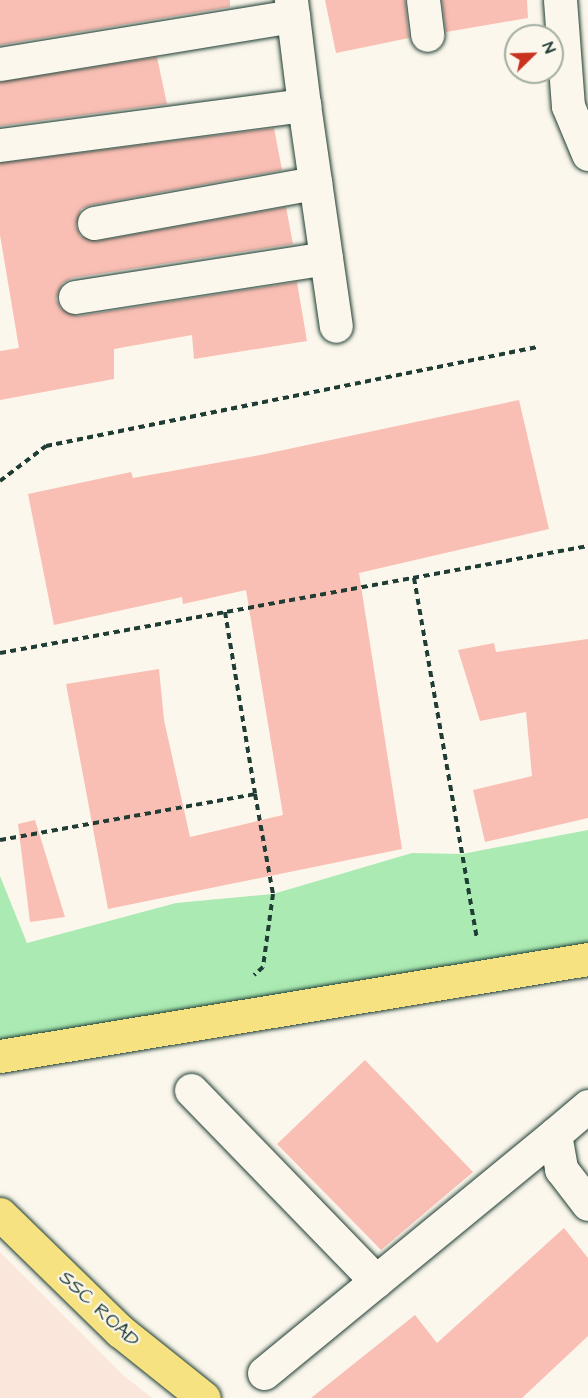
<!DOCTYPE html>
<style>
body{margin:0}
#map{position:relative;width:588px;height:1398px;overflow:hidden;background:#fbf7ec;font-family:"Architects Daughter",sans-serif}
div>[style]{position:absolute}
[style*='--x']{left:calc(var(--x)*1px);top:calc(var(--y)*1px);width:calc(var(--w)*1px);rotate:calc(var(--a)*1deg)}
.built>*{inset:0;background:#fbe6db}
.green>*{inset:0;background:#abebb3}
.building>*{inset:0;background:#fabfb4}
.path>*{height:4px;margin-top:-2px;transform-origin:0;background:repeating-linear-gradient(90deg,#1f3d34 0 6px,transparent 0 10.5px)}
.roads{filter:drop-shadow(0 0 2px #1f3d34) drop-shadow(0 0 2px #1f3d34)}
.minor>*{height:33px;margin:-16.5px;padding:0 16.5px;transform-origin:16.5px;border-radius:16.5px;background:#fbf7ec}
.major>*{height:33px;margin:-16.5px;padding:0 16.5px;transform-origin:16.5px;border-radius:16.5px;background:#f7e281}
span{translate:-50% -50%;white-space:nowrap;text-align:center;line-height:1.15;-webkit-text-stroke:4.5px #fbf7ec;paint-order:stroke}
.street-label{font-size:20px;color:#1f3d34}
.north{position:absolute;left:504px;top:24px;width:60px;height:60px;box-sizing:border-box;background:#fbf7ec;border:2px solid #a3ada2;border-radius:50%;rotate:67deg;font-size:16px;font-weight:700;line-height:24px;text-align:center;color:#1f3d34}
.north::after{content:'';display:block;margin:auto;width:21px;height:27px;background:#c8321e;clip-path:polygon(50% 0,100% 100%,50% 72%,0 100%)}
</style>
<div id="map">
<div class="built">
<i style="clip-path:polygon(0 1252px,123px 1375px,152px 1398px,0 1398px)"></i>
</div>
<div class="green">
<i style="clip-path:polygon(588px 830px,588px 959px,0 1056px,0 876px,27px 943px,176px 903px,273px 894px,412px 853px,462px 854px)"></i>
</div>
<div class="building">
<i style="clip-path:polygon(0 0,230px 0,230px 7px,0 45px)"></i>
<i style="clip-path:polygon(325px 0,405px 0,409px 38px,336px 53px)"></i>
<i style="clip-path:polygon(442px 0,527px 0,528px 18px,446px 32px)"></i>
<i style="clip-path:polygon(157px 57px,167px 104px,0 126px,0 82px)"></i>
<i style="clip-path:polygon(274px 128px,282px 170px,91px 205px,81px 209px,76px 226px,80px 236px,97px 241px,286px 207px,293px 244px,72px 278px,63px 283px,56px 299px,61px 309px,78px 316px,297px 282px,307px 341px,194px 359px,192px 335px,114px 349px,114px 379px,0 400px,0 351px,19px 348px,0 235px,0 163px)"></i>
<i style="clip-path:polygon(519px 400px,549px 529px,359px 573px,402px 849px,108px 909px,66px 684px,159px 669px,164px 720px,190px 837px,283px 815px,246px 590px,183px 604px,182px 597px,54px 625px,28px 494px,131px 472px,133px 478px,260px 455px)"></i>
<i style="clip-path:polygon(588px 639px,588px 818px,485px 842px,473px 790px,532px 776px,526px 712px,480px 721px,458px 650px,494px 643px,496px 652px)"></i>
<i style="clip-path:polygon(35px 820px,65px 917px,30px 922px,18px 824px)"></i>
<i style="clip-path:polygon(365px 1060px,473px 1172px,381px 1250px,277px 1144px)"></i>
<i style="clip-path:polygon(564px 1228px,588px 1258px,588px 1336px,522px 1398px,311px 1398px,415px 1315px,437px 1343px)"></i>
</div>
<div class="path">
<i style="--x:0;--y:481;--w:58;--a:-37.3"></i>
<i style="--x:46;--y:446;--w:500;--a:-11.4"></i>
<i style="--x:414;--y:578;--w:365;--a:80.1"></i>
<i style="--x:225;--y:612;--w:184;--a:80.6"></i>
<i style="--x:0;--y:653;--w:598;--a:-10.31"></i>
<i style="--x:0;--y:840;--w:259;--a:-10.2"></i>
<i style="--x:255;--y:794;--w:102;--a:79.8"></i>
<i style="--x:273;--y:894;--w:74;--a:97.8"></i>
<i style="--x:263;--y:967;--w:12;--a:138"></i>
</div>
<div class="roads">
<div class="minor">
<i style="--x:423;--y:0;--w:35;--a:83"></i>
<i style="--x:560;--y:0;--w:106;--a:85.7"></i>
<i style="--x:568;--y:106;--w:52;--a:67.4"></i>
<i style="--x:0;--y:64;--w:297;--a:-9.3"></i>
<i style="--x:304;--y:105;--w:223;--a:81.8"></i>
<i style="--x:0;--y:145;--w:307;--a:-7.5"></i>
<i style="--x:304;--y:105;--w:106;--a:-97.1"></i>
<i style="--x:94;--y:223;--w:225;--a:-10.3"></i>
<i style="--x:75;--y:297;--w:254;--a:-8.8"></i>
<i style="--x:191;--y:1090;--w:266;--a:45.9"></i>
<i style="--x:588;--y:1106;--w:43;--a:139.7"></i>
<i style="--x:555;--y:1134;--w:36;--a:80"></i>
<i style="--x:561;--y:1169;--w:44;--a:52.4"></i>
<i style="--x:264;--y:1373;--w:377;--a:-39.4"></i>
</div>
<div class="major">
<i style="--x:0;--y:1056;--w:596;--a:-9.37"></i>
<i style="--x:0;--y:1214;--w:168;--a:44.3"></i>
<i style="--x:120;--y:1331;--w:107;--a:38.6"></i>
</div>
</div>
<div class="street-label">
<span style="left:99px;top:1309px;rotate:43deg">SSC ROAD</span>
</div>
<div class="north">N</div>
</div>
